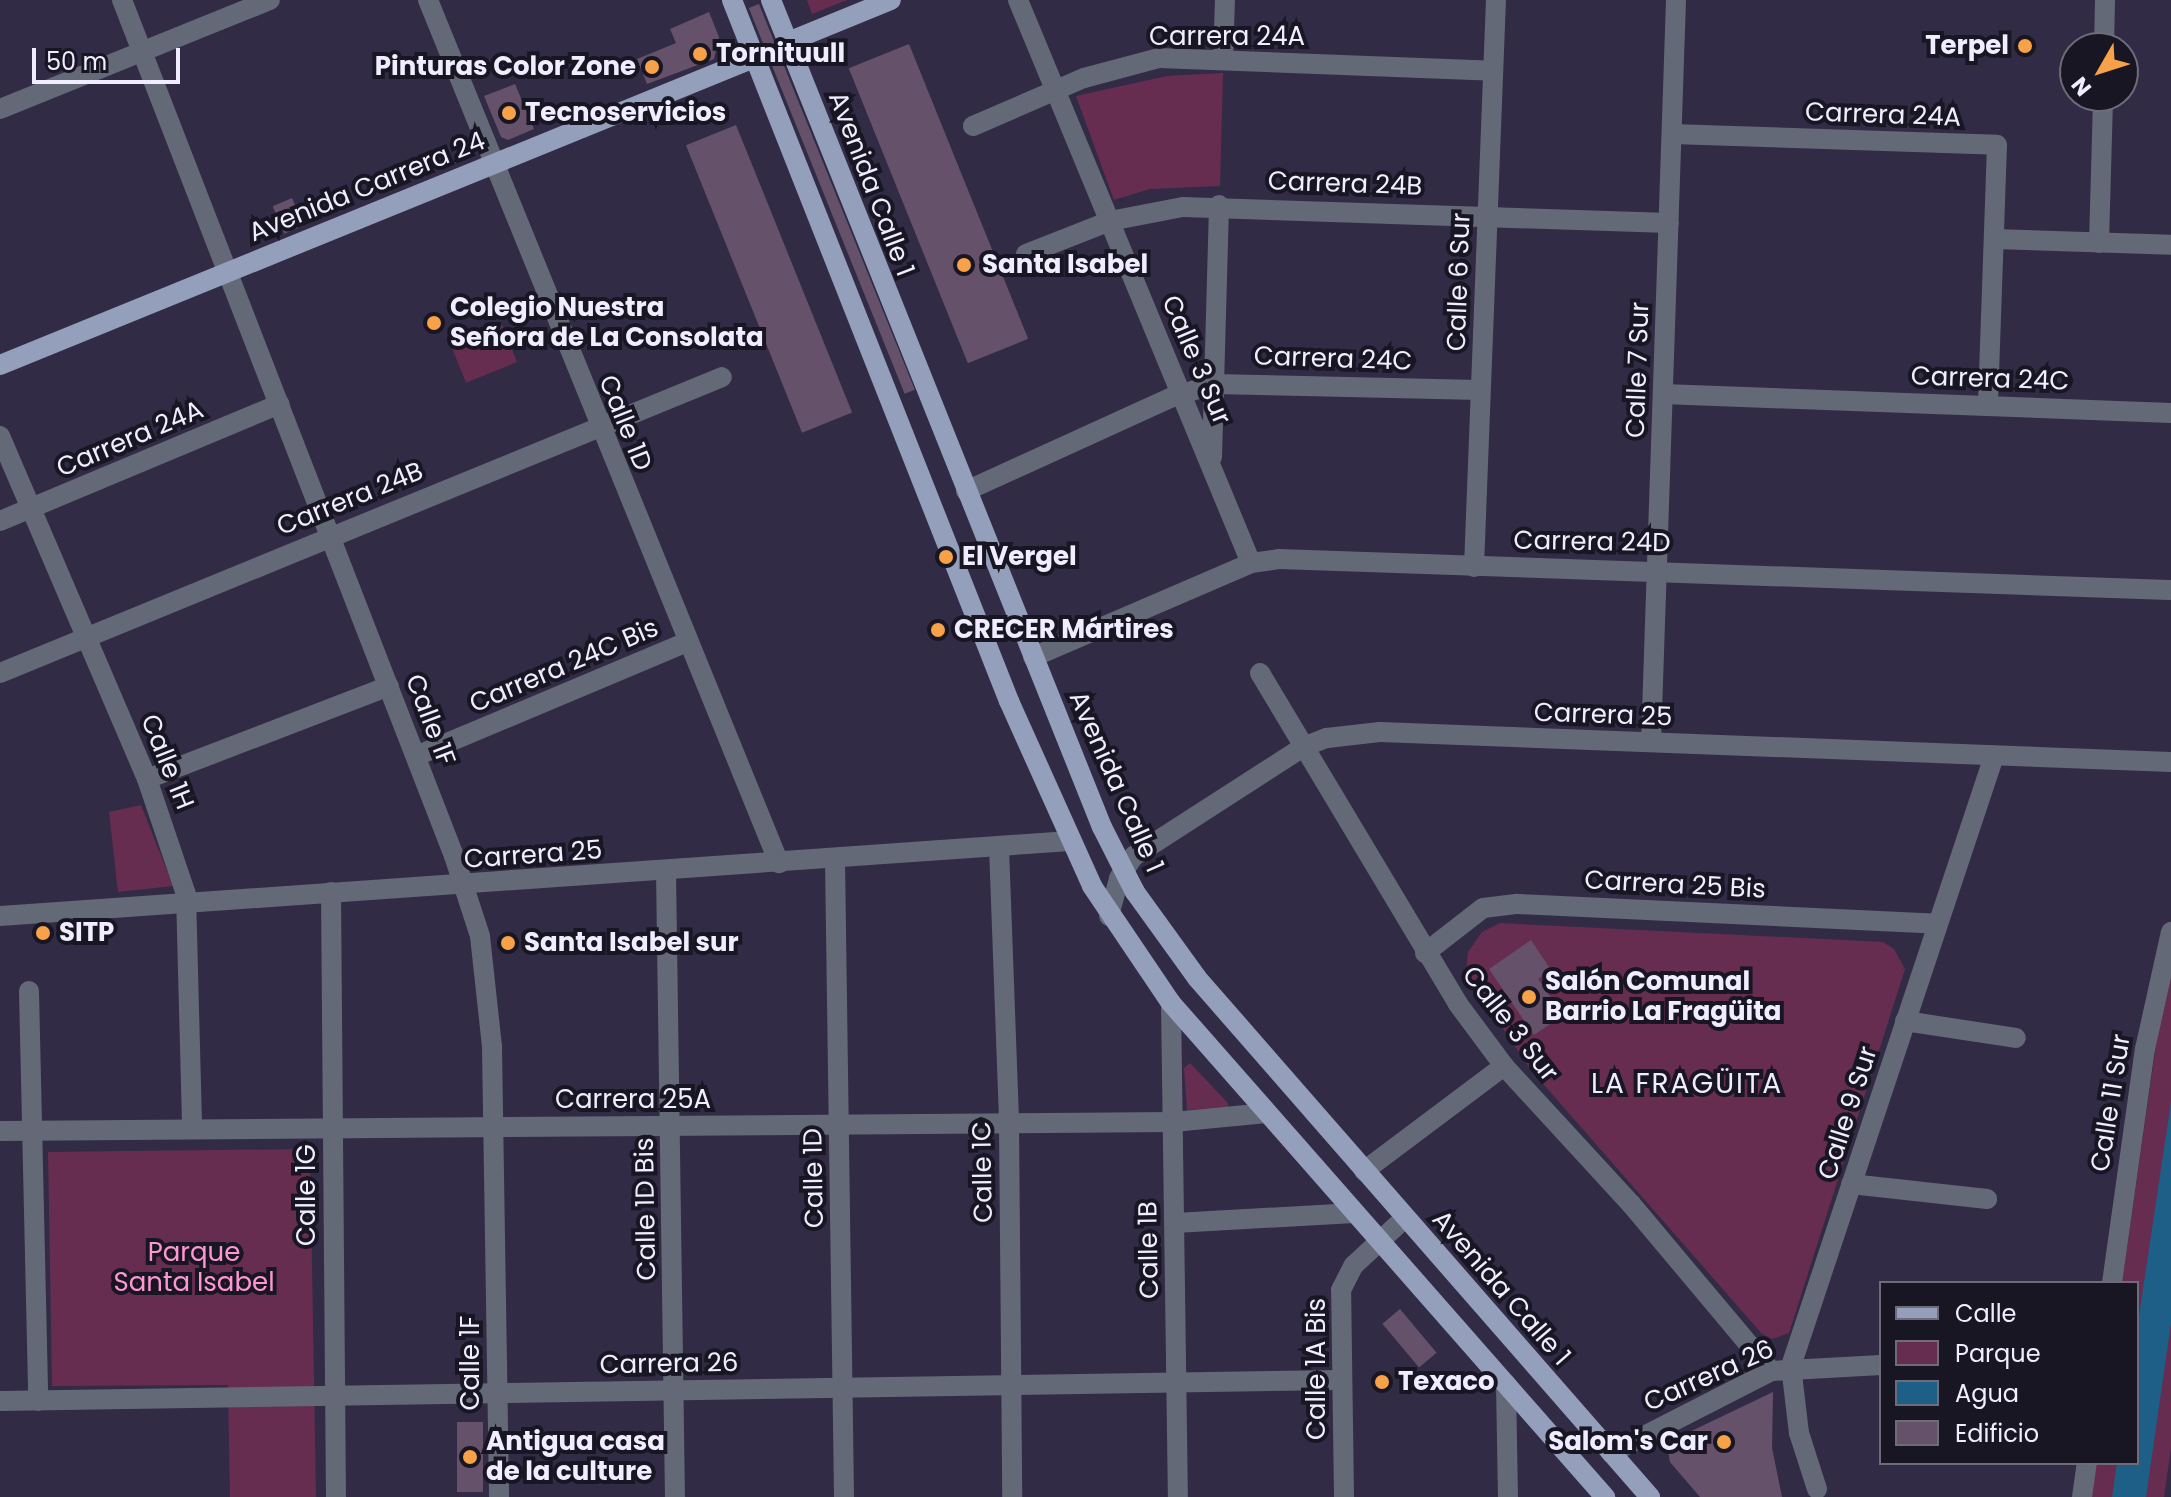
<!DOCTYPE html>
<html>
<head>
<meta charset="utf-8">
<style>
  body { margin:0 }
  #map { position:relative; width:2171px; height:1497px; overflow:hidden; background:#312b46; font-family:Poppins,sans-serif }
  div>[style] { position:absolute }
  .green>* { inset:0; background:#672d51; transform-origin:0 0 }
  .water>* { inset:0; background:#1d5f87 }
  .building>* { inset:0; background:#66516b; transform-origin:0 0 }
  .minor>* { height:20px; margin:-10px; padding:0 10px; transform-origin:10px; border-radius:10px; background:#636976 }
  .major>* { height:20px; margin:-10px; padding:0 10px; transform-origin:10px; border-radius:10px; background:#94a0bb }
  .dots>* { width:22px; height:22px; translate:-50% -50%; box-sizing:border-box; border:4px solid #181622; border-radius:50% }
  span { translate:-50% -50%; white-space:nowrap; text-align:center; line-height:1.15; -webkit-text-stroke:8px #181622; paint-order:stroke }
  .street-label { font-size:26px; color:#efedff }
  .poi-label { font-size:26px; color:#efedff; font-weight:700 }
  .right { translate:-100% -50%; text-align:right }
  .left { translate:0 -50%; text-align:left }
  .park-label { font-size:26px; color:#fe96d3 }
  .neighbourhood-label { font-size:28px; color:#efedff; letter-spacing:2px }
  .legend { position:absolute; left:1879px; top:1281px; width:260px; height:184px; box-sizing:border-box; background:#181622; border:2px solid #6e6c7a; margin:0; padding:10px 14px; list-style:none; font-size:24px; color:#efedff }
  .legend li { display:flex; align-items:center; gap:16px; height:40px }
  .legend b { width:40px; border:2px solid #6e6c7a }
  .north { position:absolute; left:2059px; top:32px; width:80px; height:80px; box-sizing:border-box; background:#181622; border:2px solid #6e6c7a; border-radius:50%; rotate:231deg; font-size:22px; font-weight:700; line-height:32px; text-align:center; color:#efedff }
  .north::after { content:''; display:block; margin:auto; width:28px; height:36px; background:#f7a148; clip-path:polygon(50% 0,100% 100%,50% 72%,0 100%) }
  .scale { position:absolute; left:32px; top:48px; width:148px; height:36px; box-sizing:border-box; border:4px solid #efedff; border-top:0; padding-left:10px; font-size:24px; line-height:28px; white-space:nowrap; color:#efedff; -webkit-text-stroke:6px #181622; paint-order:stroke }
</style>
</head>
<body>
<div id="map">
  <div class="green">
    <div style="clip-path:polygon(807px 0,847px 0,812px 14px)"></div>
    <div style="clip-path:polygon(1223px 73px,1220px 186px,1150px 189px,1114px 200px,1076px 96px,1167px 76px)"></div>
    <div style="left:502px;top:325px;width:40px;height:55px;rotate:68deg"></div>
    <div style="clip-path:polygon(141px 805px,173px 886px,118px 892px,109px 812px)"></div>
    <div style="clip-path:polygon(1500px 923px,1883px 942px,1894px 949px,1905px 969px,1789px 1333px,1772px 1339px,1762px 1334px,1531px 1070px,1466px 974px,1468px 952px,1482px 932px)"></div>
    <div style="clip-path:polygon(2171px 979px,2171px 1448px,2164px 1497px,2091px 1497px,2096px 1463px,2137px 1463px,2137px 1283px,2122px 1283px,2157px 1039px)"></div>
    <div style="clip-path:polygon(1190px 1063px,1228px 1103px,1228px 1107px,1187px 1110px,1184px 1068px)"></div>
    <div style="clip-path:polygon(310px 1149px,316px 1497px,230px 1497px,228px 1385px,52px 1386px,48px 1152px)"></div>
  </div>
  <div class="water">
    <div style="clip-path:polygon(2171px 1102px,2171px 1323px,2146px 1497px,2112px 1497px,2117px 1463px,2137px 1463px,2137px 1329px)"></div>
  </div>
  <div class="building">
    <div style="left:759px;top:4px;width:416px;height:11px;rotate:68deg"></div>
    <div style="clip-path:polygon(709px 12px,719px 37px,714px 59px,647px 84px,637px 59px,676px 43px,670px 29px)"></div>
    <div style="left:909px;top:44px;width:318px;height:65px;rotate:68deg"></div>
    <div style="clip-path:polygon(515px 84px,534px 129px,508px 140px,501px 137px,484px 96px)"></div>
    <div style="left:736px;top:125px;width:310px;height:54px;rotate:68deg"></div>
    <div style="left:292px;top:198px;width:30px;height:21px;rotate:67deg"></div>
    <div style="clip-path:polygon(1531px 940px,1551px 970px,1538px 979px,1563px 1015px,1534px 1035px,1489px 969px)"></div>
    <div style="left:1400px;top:1309px;width:57px;height:23px;rotate:50deg"></div>
    <div style="clip-path:polygon(1773px 1392px,1772px 1448px,1782px 1497px,1700px 1497px,1670px 1462px,1668px 1451px,1681px 1436px)"></div>
    <div style="left:457px;top:1422px;width:26px;height:70px"></div>
  </div>
  <div class="minor">
    <div style="left:122px;top:0;width:918px;rotate:68.8deg"></div>
    <div style="left:454px;top:856px;width:84px;rotate:72deg"></div>
    <div style="left:480px;top:936px;width:112px;rotate:83.8deg"></div>
    <div style="left:492px;top:1047px;width:450px;rotate:89.1deg"></div>
    <div style="left:428px;top:0;width:932px;rotate:67.87deg"></div>
    <div style="left:1018px;top:0;width:609px;rotate:67.52deg"></div>
    <div style="left:2104px;top:48px;width:48px;rotate:-88.8deg"></div>
    <div style="left:1223px;top:59px;width:59px;rotate:-88.1deg"></div>
    <div style="left:0;top:109px;width:291px;rotate:-22deg"></div>
    <div style="left:973px;top:126px;width:121px;rotate:-23.4deg"></div>
    <div style="left:1084px;top:78px;width:78px;rotate:-14.9deg"></div>
    <div style="left:1159px;top:58px;width:334px;rotate:2.2deg"></div>
    <div style="left:1672px;top:134px;width:325px;rotate:1.9deg"></div>
    <div style="left:1997px;top:145px;width:260px;rotate:92deg"></div>
    <div style="left:1994px;top:239px;width:177px;rotate:1.9deg"></div>
    <div style="left:2099px;top:243px;width:147px;rotate:-88.4deg"></div>
    <div style="left:1026px;top:254px;width:90px;rotate:-21.4deg"></div>
    <div style="left:1110px;top:221px;width:74px;rotate:-10.9deg"></div>
    <div style="left:1183px;top:207px;width:486px;rotate:1.9deg"></div>
    <div style="left:1663px;top:394px;width:508px;rotate:2.14deg"></div>
    <div style="left:0;top:436px;width:373px;rotate:66.8deg"></div>
    <div style="left:147px;top:779px;width:121px;rotate:71.3deg"></div>
    <div style="left:186px;top:894px;width:235px;rotate:88.5deg"></div>
    <div style="left:1212px;top:457px;width:252px;rotate:-88.4deg"></div>
    <div style="left:966px;top:491px;width:224px;rotate:-24.5deg"></div>
    <div style="left:1170px;top:398px;width:46px;rotate:-17.7deg"></div>
    <div style="left:1214px;top:384px;width:266px;rotate:1.3deg"></div>
    <div style="left:0;top:521px;width:303px;rotate:-22.7deg"></div>
    <div style="left:1474px;top:567px;width:567px;rotate:-87.78deg"></div>
    <div style="left:1033px;top:657px;width:237px;rotate:-23.3deg"></div>
    <div style="left:1251px;top:563px;width:28px;rotate:-8deg"></div>
    <div style="left:1279px;top:559px;width:891px;rotate:1.99deg"></div>
    <div style="left:0;top:673px;width:780px;rotate:-22.29deg"></div>
    <div style="left:1260px;top:673px;width:386px;rotate:59.1deg"></div>
    <div style="left:1458px;top:1004px;width:77px;rotate:53.4deg"></div>
    <div style="left:1504px;top:1066px;width:188px;rotate:47.4deg"></div>
    <div style="left:1631px;top:1204px;width:218px;rotate:50deg"></div>
    <div style="left:1651px;top:742px;width:742px;rotate:-88.07deg"></div>
    <div style="left:416px;top:756px;width:294px;rotate:-22.8deg"></div>
    <div style="left:147px;top:779px;width:259px;rotate:-21deg"></div>
    <div style="left:999px;top:847px;width:277px;rotate:87.9deg"></div>
    <div style="left:1009px;top:1124px;width:373px;rotate:89.5deg"></div>
    <div style="left:835px;top:859px;width:638px;rotate:89.19deg"></div>
    <div style="left:666px;top:871px;width:626px;rotate:89.18deg"></div>
    <div style="left:331px;top:892px;width:605px;rotate:89.53deg"></div>
    <div style="left:0;top:916px;width:1072px;rotate:-4.01deg"></div>
    <div style="left:1109px;top:916px;width:39px;rotate:-75deg"></div>
    <div style="left:1119px;top:878px;width:27px;rotate:-56deg"></div>
    <div style="left:1134px;top:856px;width:201px;rotate:-32.8deg"></div>
    <div style="left:1303px;top:747px;width:26px;rotate:-21deg"></div>
    <div style="left:1327px;top:738px;width:53px;rotate:-6.5deg"></div>
    <div style="left:1380px;top:732px;width:792px;rotate:2.17deg"></div>
    <div style="left:1425px;top:953px;width:73px;rotate:-37.8deg"></div>
    <div style="left:1483px;top:908px;width:35px;rotate:-7deg"></div>
    <div style="left:1518px;top:904px;width:420px;rotate:2.7deg"></div>
    <div style="left:29px;top:991px;width:410px;rotate:88.7deg"></div>
    <div style="left:1171px;top:1003px;width:494px;rotate:89.2deg"></div>
    <div style="left:1905px;top:1021px;width:112px;rotate:8.7deg"></div>
    <div style="left:0;top:1131px;width:1173px;rotate:-0.44deg"></div>
    <div style="left:1173px;top:1122px;width:94px;rotate:-5.5deg"></div>
    <div style="left:1364px;top:1171px;width:175px;rotate:-36.9deg"></div>
    <div style="left:1851px;top:1184px;width:137px;rotate:6.3deg"></div>
    <div style="left:1175px;top:1223px;width:180px;rotate:-3.2deg"></div>
    <div style="left:2112px;top:1283px;width:236px;rotate:-82deg"></div>
    <div style="left:2145px;top:1049px;width:120px;rotate:-77.5deg"></div>
    <div style="left:1506px;top:1384px;width:113px;rotate:89deg"></div>
    <div style="left:0;top:1401px;width:1340px;rotate:-0.9deg"></div>
    <div style="left:1611px;top:1453px;width:180px;rotate:-27.1deg"></div>
    <div style="left:1771px;top:1371px;width:110px;rotate:-3.1deg"></div>
    <div style="left:1817px;top:1489px;width:59px;rotate:-107.8deg"></div>
    <div style="left:1799px;top:1433px;width:67px;rotate:-96.8deg"></div>
    <div style="left:1791px;top:1366px;width:643px;rotate:-71.59deg"></div>
    <div style="left:1344px;top:1497px;width:207px;rotate:-90.8deg"></div>
    <div style="left:1341px;top:1290px;width:28px;rotate:-63deg"></div>
    <div style="left:1354px;top:1265px;width:69px;rotate:-42.7deg"></div>
    <div style="left:2082px;top:1497px;width:34px;rotate:-82deg"></div>
  </div>
  <div class="major">
    <div style="left:732px;top:0;width:754px;rotate:68.44deg"></div>
    <div style="left:1009px;top:701px;width:203px;rotate:65.8deg"></div>
    <div style="left:1092px;top:886px;width:141px;rotate:56deg"></div>
    <div style="left:1171px;top:1003px;width:658px;rotate:48.7deg"></div>
    <div style="left:771px;top:0;width:891px;rotate:68.19deg"></div>
    <div style="left:1102px;top:827px;width:73px;rotate:63.1deg"></div>
    <div style="left:1135px;top:892px;width:106px;rotate:54.2deg"></div>
    <div style="left:1197px;top:978px;width:689px;rotate:48.88deg"></div>
    <div style="left:788px;top:42px;width:111px;rotate:-22.2deg"></div>
    <div style="left:0;top:365px;width:814px;rotate:-22.15deg"></div>
  </div>
  <div class="dots">
    <div style="left:2025px;top:46px;background:#f7a148"></div>
    <div style="left:700px;top:54px;background:#f7a148"></div>
    <div style="left:652px;top:67px;background:#f7a148"></div>
    <div style="left:509px;top:113px;background:#f7a148"></div>
    <div style="left:964px;top:265px;background:#f7a148"></div>
    <div style="left:434px;top:323px;background:#f7a148"></div>
    <div style="left:946px;top:557px;background:#f7a148"></div>
    <div style="left:938px;top:630px;background:#f7a148"></div>
    <div style="left:43px;top:933px;background:#f7a148"></div>
    <div style="left:508px;top:943px;background:#f7a148"></div>
    <div style="left:1529px;top:997px;background:#f7a148"></div>
    <div style="left:1382px;top:1382px;background:#f7a148"></div>
    <div style="left:1724px;top:1442px;background:#f7a148"></div>
    <div style="left:470px;top:1457px;background:#f7a148"></div>
  </div>
  <div class="street-label">
    <span style="left:1227px;top:37px">Carrera 24A</span>
    <span style="left:1883px;top:115px;rotate:2deg">Carrera 24A</span>
    <span style="left:871px;top:184px;rotate:69deg">Avenida Calle 1</span>
    <span style="left:1345px;top:184px;rotate:2deg">Carrera 24B</span>
    <span style="left:367px;top:187px;rotate:-22deg">Avenida Carrera 24</span>
    <span style="left:1459px;top:282px;rotate:-88deg">Calle 6 Sur</span>
    <span style="left:1333px;top:359px;rotate:2deg">Carrera 24C</span>
    <span style="left:1196px;top:360px;rotate:67deg">Calle 3 Sur</span>
    <span style="left:1638px;top:370px;rotate:-88deg">Calle 7 Sur</span>
    <span style="left:1990px;top:379px;rotate:2deg">Carrera 24C</span>
    <span style="left:625px;top:423px;rotate:68deg">Calle 1D</span>
    <span style="left:130px;top:439px;rotate:-23deg">Carrera 24A</span>
    <span style="left:350px;top:499px;rotate:-22deg">Carrera 24B</span>
    <span style="left:1592px;top:542px;rotate:1deg">Carrera 24D</span>
    <span style="left:564px;top:666px;rotate:-23deg">Carrera 24C Bis</span>
    <span style="left:1603px;top:715px;rotate:2deg">Carrera 25</span>
    <span style="left:430px;top:720px;rotate:69deg">Calle 1F</span>
    <span style="left:167px;top:762px;rotate:68deg">Calle 1H</span>
    <span style="left:1116px;top:782px;rotate:66deg">Avenida Calle 1</span>
    <span style="left:533px;top:855px;rotate:-4deg">Carrera 25</span>
    <span style="left:1675px;top:885px;rotate:3deg">Carrera 25 Bis</span>
    <span style="left:1510px;top:1024px;rotate:52deg">Calle 3 Sur</span>
    <span style="left:633px;top:1100px">Carrera 25A</span>
    <span style="left:2111px;top:1103px;rotate:-81deg">Calle 11 Sur</span>
    <span style="left:1848px;top:1113px;rotate:-72deg">Calle 9 Sur</span>
    <span style="left:983px;top:1172px;rotate:-91deg">Calle 1C</span>
    <span style="left:814px;top:1178px;rotate:-91deg">Calle 1D</span>
    <span style="left:307px;top:1195px;rotate:-90deg">Calle 1G</span>
    <span style="left:646px;top:1209px;rotate:-91deg">Calle 1D Bis</span>
    <span style="left:1149px;top:1250px;rotate:-91deg">Calle 1B</span>
    <span style="left:1501px;top:1288px;rotate:49deg">Avenida Calle 1</span>
    <span style="left:471px;top:1363px;rotate:-90deg">Calle 1F</span>
    <span style="left:669px;top:1364px;rotate:-1deg">Carrera 26</span>
    <span style="left:1317px;top:1369px;rotate:-90deg">Calle 1A Bis</span>
    <span style="left:1709px;top:1376px;rotate:-24deg">Carrera 26</span>
  </div>
  <div class="poi-label">
    <span class="right" style="left:2009px;top:46px">Terpel</span>
    <span class="left" style="left:716px;top:54px">Tornituull</span>
    <span class="right" style="left:636px;top:67px">Pinturas Color Zone</span>
    <span class="left" style="left:525px;top:113px">Tecnoservicios</span>
    <span class="left" style="left:982px;top:265px">Santa Isabel</span>
    <span class="left" style="left:450px;top:323px">Colegio Nuestra<br>Señora de La Consolata</span>
    <span class="left" style="left:962px;top:557px">El Vergel</span>
    <span class="left" style="left:954px;top:630px">CRECER Mártires</span>
    <span class="left" style="left:59px;top:933px">SITP</span>
    <span class="left" style="left:524px;top:943px">Santa Isabel sur</span>
    <span class="left" style="left:1545px;top:997px">Salón Comunal<br>Barrio La Fragüita</span>
    <span class="left" style="left:1398px;top:1382px">Texaco</span>
    <span class="left" style="left:486px;top:1457px">Antigua casa<br>de la culture</span>
    <span class="right" style="left:1708px;top:1442px">Salom's Car</span>
  </div>
  <div class="park-label">
    <span style="left:194px;top:1268px">Parque<br>Santa Isabel</span>
  </div>
  <div class="neighbourhood-label">
    <span style="left:1687px;top:1084px">LA FRAGÜITA</span>
  </div>
  <ul class="legend">
  <li><b style="height:10px;background:#94a0bb"></b>Calle</li>
  <li><b style="height:22px;background:#672d51"></b>Parque</li>
  <li><b style="height:22px;background:#1d5f87"></b>Agua</li>
  <li><b style="height:22px;background:#66516b"></b>Edificio</li>
  </ul>
  <div class="north">N</div>
  <div class="scale">50 m</div>
</div>
</body>
</html>
